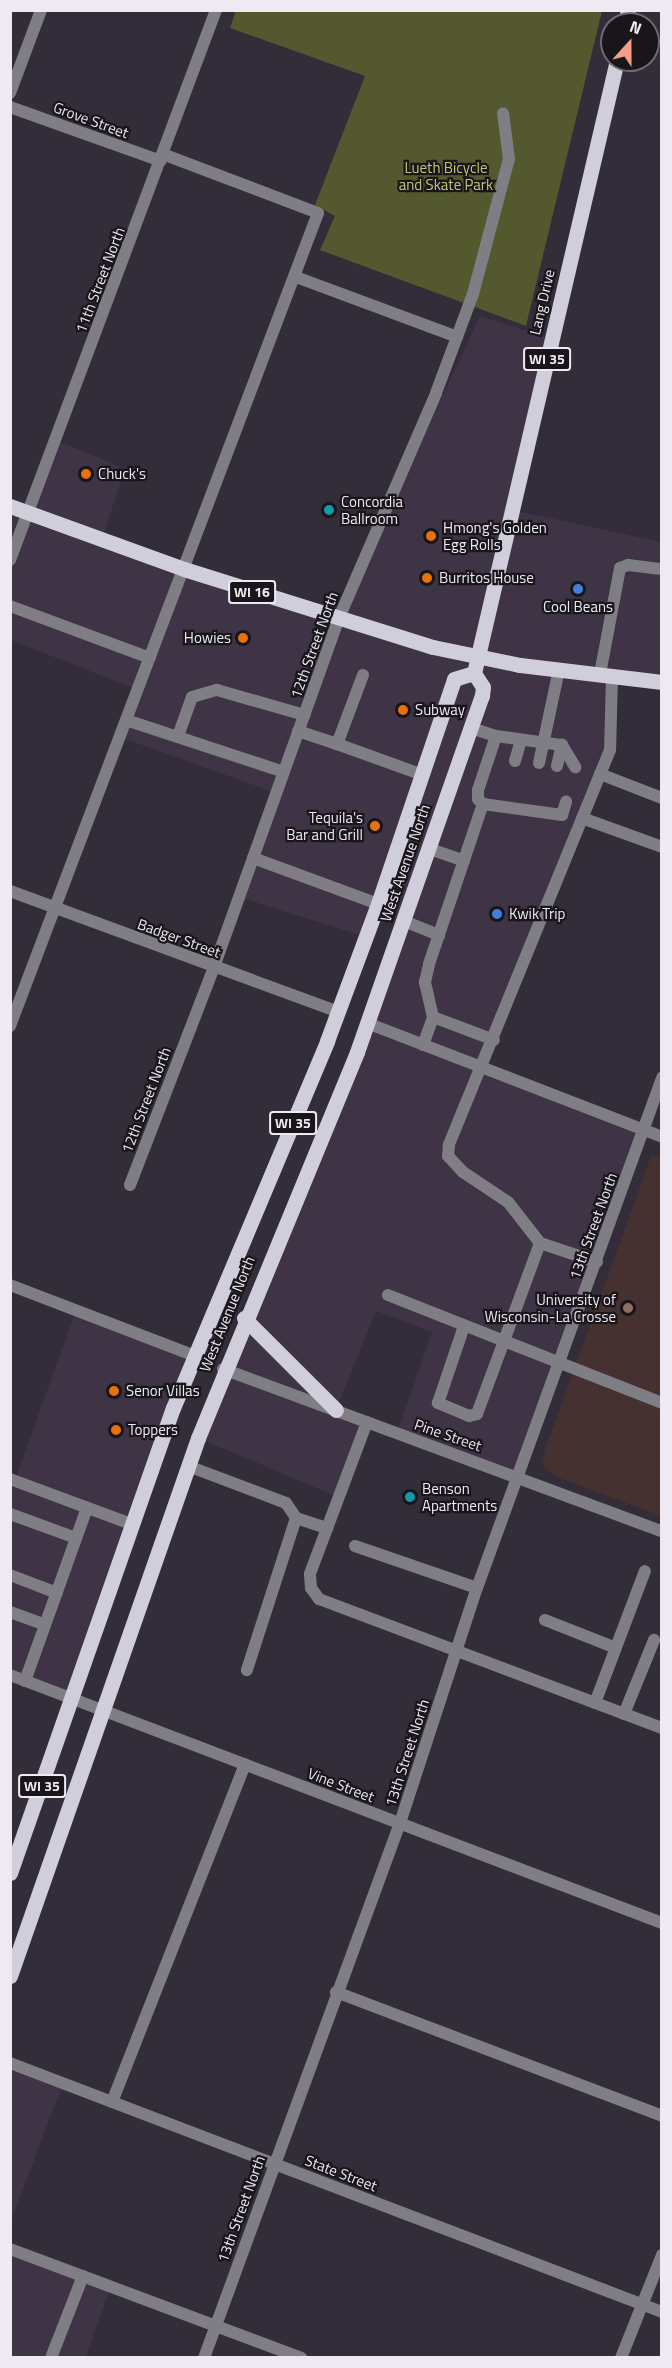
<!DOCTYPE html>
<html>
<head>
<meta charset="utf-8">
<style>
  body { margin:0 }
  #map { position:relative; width:672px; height:2368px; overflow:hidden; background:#332c39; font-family:"Titillium Web",sans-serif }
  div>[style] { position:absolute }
  .built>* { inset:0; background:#3e3446 }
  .education>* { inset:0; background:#453130 }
  .green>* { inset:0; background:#53582e }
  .service>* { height:12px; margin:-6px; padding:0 6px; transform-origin:6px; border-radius:6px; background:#807e85 }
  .minor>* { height:12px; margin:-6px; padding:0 6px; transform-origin:6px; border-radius:6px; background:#807e85 }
  .primary>* { height:15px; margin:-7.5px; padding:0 7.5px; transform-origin:7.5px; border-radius:7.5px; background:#d1cedc }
  .dots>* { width:16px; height:16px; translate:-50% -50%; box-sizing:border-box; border:3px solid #19161b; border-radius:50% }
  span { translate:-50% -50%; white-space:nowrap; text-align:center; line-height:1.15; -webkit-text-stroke:4.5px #19161b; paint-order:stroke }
  .shield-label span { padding:2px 4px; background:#19161b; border:2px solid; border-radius:4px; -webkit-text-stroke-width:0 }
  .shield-label { font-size:14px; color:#eee9f2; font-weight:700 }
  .street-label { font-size:15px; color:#eee9f2 }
  .park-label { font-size:15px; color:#bfc873 }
  .poi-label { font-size:15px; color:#eee9f2 }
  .left { translate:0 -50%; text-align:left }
  .right { translate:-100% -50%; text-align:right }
  .frame { position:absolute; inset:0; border:12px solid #eee9f2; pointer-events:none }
  .north { position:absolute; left:600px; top:12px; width:60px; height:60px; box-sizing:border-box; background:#19161b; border:2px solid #6e6a71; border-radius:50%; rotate:21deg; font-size:16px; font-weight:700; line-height:24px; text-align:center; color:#eee9f2 }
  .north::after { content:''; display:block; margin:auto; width:21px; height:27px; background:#f49e89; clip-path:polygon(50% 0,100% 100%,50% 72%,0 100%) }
</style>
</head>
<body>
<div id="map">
  <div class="built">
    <div style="clip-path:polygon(480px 316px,552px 339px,513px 510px,661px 542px,661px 682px,613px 676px,610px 750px,482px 1068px,643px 1130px,519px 1476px,397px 1433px,432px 1332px,376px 1311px,336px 1410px,367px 1422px,338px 1497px,198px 1438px,326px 1122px,389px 947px,408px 862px,366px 937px,239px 897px,276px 793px,120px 737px,138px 690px,11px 640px,10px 506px,29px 512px,56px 440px,125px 469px,102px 539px,338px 620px)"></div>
    <div style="clip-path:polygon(76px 1310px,195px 1356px,73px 1699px,11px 1675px,10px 1479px,15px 1480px)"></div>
    <div style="clip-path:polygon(11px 2063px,63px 2083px,11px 2221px)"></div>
    <div style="clip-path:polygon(10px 2242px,113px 2280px,86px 2357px,11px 2357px)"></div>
  </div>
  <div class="education">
    <div style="clip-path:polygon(651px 1156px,661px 1158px,661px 1516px,557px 1477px,544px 1467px,542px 1458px)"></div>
  </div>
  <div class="green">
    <div style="clip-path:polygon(236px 10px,602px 11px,526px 326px,320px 250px,335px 216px,315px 205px,365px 76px,230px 28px)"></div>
  </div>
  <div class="service">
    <div style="left:10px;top:93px;width:89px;rotate:-69.5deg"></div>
    <div style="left:296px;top:277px;width:172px;rotate:20.4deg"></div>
    <div style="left:10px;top:606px;width:149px;rotate:20.4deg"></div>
    <div style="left:600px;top:674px;width:108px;rotate:-79.3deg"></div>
    <div style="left:620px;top:568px;width:9px;rotate:-21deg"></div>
    <div style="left:628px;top:565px;width:34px;rotate:7deg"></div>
    <div style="left:363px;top:675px;width:74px;rotate:110.6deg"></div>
    <div style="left:337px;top:744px;width:91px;rotate:19.8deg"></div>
    <div style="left:612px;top:676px;width:74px;rotate:91.5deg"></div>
    <div style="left:610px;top:750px;width:427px;rotate:112.2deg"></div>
    <div style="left:449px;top:1145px;width:11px;rotate:95deg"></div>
    <div style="left:448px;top:1156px;width:22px;rotate:47deg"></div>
    <div style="left:463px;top:1172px;width:54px;rotate:33.7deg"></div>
    <div style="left:508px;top:1202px;width:52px;rotate:52deg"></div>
    <div style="left:540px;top:1243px;width:104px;rotate:110.2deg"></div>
    <div style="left:504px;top:1341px;width:170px;rotate:21.4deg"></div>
    <div style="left:126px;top:720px;width:166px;rotate:18.2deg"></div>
    <div style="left:471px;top:728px;width:26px;rotate:18deg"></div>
    <div style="left:496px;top:736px;width:57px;rotate:108.4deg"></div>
    <div style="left:478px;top:790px;width:9px;rotate:90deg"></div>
    <div style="left:478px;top:799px;width:7px;rotate:45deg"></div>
    <div style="left:298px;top:731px;width:41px;rotate:18.4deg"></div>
    <div style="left:178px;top:736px;width:41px;rotate:-70.3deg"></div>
    <div style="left:192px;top:697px;width:26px;rotate:-16deg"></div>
    <div style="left:217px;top:690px;width:91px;rotate:16deg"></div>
    <div style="left:496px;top:736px;width:67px;rotate:7.8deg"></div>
    <div style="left:562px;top:745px;width:26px;rotate:59deg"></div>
    <div style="left:515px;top:761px;width:22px;rotate:-74deg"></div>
    <div style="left:539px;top:763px;width:95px;rotate:-77.9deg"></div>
    <div style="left:557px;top:766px;width:22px;rotate:-77deg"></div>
    <div style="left:600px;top:774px;width:66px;rotate:21.2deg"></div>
    <div style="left:582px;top:818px;width:85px;rotate:19.9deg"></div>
    <div style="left:430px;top:849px;width:36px;rotate:19deg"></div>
    <div style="left:253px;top:858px;width:133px;rotate:20.2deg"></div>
    <div style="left:404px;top:921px;width:38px;rotate:22deg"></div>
    <div style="left:433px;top:1017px;width:65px;rotate:20.7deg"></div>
    <div style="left:10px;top:1026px;width:869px;rotate:-69.25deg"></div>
    <div style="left:318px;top:213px;width:166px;rotate:-159.2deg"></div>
    <div style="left:423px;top:1045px;width:30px;rotate:-70deg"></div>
    <div style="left:433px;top:1017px;width:36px;rotate:-103deg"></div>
    <div style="left:425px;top:982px;width:18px;rotate:-77deg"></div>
    <div style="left:429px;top:964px;width:169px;rotate:-71.4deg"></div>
    <div style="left:483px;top:804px;width:80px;rotate:7.9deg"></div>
    <div style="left:562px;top:815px;width:14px;rotate:-73deg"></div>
    <div style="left:540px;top:1243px;width:60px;rotate:18.4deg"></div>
    <div style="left:388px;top:1295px;width:125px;rotate:21.6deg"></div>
    <div style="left:504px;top:1341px;width:78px;rotate:110.3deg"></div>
    <div style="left:477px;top:1414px;width:8px;rotate:166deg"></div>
    <div style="left:469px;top:1416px;width:34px;rotate:-157deg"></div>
    <div style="left:438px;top:1403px;width:81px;rotate:-71.3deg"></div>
    <div style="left:367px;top:1422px;width:162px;rotate:110.6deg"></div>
    <div style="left:310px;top:1574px;width:14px;rotate:86deg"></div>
    <div style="left:311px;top:1588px;width:14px;rotate:54deg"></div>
    <div style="left:319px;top:1599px;width:366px;rotate:20.6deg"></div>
    <div style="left:188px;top:1466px;width:105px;rotate:20.7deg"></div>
    <div style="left:286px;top:1503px;width:18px;rotate:56deg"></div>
    <div style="left:296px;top:1518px;width:160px;rotate:107.9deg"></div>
    <div style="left:10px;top:1479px;width:129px;rotate:20.4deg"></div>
    <div style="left:10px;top:1514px;width:70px;rotate:20deg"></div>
    <div style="left:296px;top:1518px;width:33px;rotate:18deg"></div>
    <div style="left:355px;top:1546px;width:129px;rotate:19deg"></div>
    <div style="left:10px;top:1575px;width:50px;rotate:21deg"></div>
    <div style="left:10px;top:1612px;width:37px;rotate:20deg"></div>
    <div style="left:545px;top:1620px;width:76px;rotate:21.5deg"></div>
    <div style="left:25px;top:1681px;width:184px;rotate:-70.3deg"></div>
    <div style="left:595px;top:1703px;width:141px;rotate:-69.3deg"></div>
    <div style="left:624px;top:1714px;width:80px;rotate:-67.9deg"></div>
    <div style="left:336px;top:1992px;width:349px;rotate:20.8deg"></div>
    <div style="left:112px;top:2102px;width:363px;rotate:-68.5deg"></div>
    <div style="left:10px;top:2249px;width:311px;rotate:20.5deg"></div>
    <div style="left:51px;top:2358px;width:88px;rotate:-68.7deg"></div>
  </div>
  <div class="minor">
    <div style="left:10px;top:107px;width:160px;rotate:19.7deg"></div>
    <div style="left:10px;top:560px;width:587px;rotate:-69.47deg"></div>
    <div style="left:10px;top:891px;width:350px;rotate:20.2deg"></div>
    <div style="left:367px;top:1023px;width:316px;rotate:21.1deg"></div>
    <div style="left:130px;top:1185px;width:234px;rotate:-68.9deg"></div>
    <div style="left:214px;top:967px;width:368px;rotate:-70.3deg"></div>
    <div style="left:338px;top:620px;width:247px;rotate:-66.6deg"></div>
    <div style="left:436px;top:393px;width:106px;rotate:-69.5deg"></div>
    <div style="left:473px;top:294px;width:140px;rotate:-75.1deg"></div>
    <div style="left:509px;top:159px;width:46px;rotate:-97.4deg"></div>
    <div style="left:10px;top:1285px;width:198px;rotate:21deg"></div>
    <div style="left:223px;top:1369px;width:468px;rotate:20.3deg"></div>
    <div style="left:10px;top:1675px;width:698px;rotate:20.83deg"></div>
    <div style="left:10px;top:2063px;width:698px;rotate:20.9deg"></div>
    <div style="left:204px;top:2358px;width:570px;rotate:-69.88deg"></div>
    <div style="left:400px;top:1823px;width:247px;rotate:-71.9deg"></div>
    <div style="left:477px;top:1588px;width:543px;rotate:-70.06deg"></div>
    <div style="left:621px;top:2358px;width:111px;rotate:-68.3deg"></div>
  </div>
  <div class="primary">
    <div style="left:625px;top:24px;width:14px;rotate:-78deg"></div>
    <div style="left:10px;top:506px;width:185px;rotate:19.9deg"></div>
    <div style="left:184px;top:569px;width:261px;rotate:17.4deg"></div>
    <div style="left:433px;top:647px;width:89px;rotate:11.7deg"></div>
    <div style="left:520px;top:665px;width:143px;rotate:6.8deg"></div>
    <div style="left:244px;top:1318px;width:130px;rotate:45deg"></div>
    <div style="left:10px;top:1873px;width:493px;rotate:-70.7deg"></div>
    <div style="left:173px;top:1408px;width:398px;rotate:-67.2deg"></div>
    <div style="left:327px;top:1041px;width:146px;rotate:-69.6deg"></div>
    <div style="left:378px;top:904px;width:237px;rotate:-71.3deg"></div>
    <div style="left:454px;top:679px;width:21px;rotate:-17deg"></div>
    <div style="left:10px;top:1976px;width:570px;rotate:-70.74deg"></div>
    <div style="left:198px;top:1438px;width:417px;rotate:-67.6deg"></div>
    <div style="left:357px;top:1052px;width:377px;rotate:-70.7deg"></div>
    <div style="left:482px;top:696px;width:9px;rotate:-84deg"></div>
    <div style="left:483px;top:687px;width:17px;rotate:-123deg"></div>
    <div style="left:474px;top:673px;width:629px;rotate:-76.87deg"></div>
  </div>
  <div class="dots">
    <div style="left:86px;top:474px;background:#e8710a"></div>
    <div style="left:329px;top:510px;background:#0f9aa8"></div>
    <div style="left:431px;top:536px;background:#e8710a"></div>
    <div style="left:427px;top:578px;background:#e8710a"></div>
    <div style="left:578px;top:589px;background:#3f7fe0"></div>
    <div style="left:243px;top:638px;background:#e8710a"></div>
    <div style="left:403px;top:710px;background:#e8710a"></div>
    <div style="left:375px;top:826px;background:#e8710a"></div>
    <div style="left:497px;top:914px;background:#3f7fe0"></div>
    <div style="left:628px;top:1308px;background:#8d6e63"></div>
    <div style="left:114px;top:1391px;background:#e8710a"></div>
    <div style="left:116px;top:1430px;background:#e8710a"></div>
    <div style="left:410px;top:1497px;background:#0f9aa8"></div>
  </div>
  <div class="shield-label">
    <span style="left:547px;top:359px">WI 35</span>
    <span style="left:252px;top:592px">WI 16</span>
    <span style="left:293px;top:1123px">WI 35</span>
    <span style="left:42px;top:1786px">WI 35</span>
  </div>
  <div class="street-label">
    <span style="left:91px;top:120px;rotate:20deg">Grove Street</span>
    <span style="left:100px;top:280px;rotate:-69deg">11th Street North</span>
    <span style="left:542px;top:302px;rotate:-77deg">Lang Drive</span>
    <span style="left:314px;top:645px;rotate:-70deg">12th Street North</span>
    <span style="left:405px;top:863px;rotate:-71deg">West Avenue North</span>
    <span style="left:179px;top:938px;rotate:20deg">Badger Street</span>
    <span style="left:146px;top:1100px;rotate:-69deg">12th Street North</span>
    <span style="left:593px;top:1226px;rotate:-70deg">13th Street North</span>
    <span style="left:227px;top:1314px;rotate:-68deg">West Avenue North</span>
    <span style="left:448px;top:1435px;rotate:19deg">Pine Street</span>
    <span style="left:407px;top:1753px;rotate:-72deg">13th Street North</span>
    <span style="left:341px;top:1785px;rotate:21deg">Vine Street</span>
    <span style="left:341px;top:2173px;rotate:21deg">State Street</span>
    <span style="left:241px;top:2209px;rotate:-70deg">13th Street North</span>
  </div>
  <div class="park-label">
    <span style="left:446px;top:176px">Lueth Bicycle<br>and Skate Park</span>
  </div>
  <div class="poi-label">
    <span class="left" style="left:98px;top:474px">Chuck's</span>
    <span class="left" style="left:341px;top:510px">Concordia<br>Ballroom</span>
    <span class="left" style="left:443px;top:536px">Hmong's Golden<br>Egg Rolls</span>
    <span class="left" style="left:439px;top:578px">Burritos House</span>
    <span style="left:578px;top:607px">Cool Beans</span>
    <span class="right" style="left:231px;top:638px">Howies</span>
    <span class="left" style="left:415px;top:710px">Subway</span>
    <span class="right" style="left:363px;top:826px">Tequila's<br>Bar and Grill</span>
    <span class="left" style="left:509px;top:914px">Kwik Trip</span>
    <span class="right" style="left:616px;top:1308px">University of<br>Wisconsin-La Crosse</span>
    <span class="left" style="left:126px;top:1391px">Senor Villas</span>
    <span class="left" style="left:128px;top:1430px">Toppers</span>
    <span class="left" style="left:422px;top:1497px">Benson<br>Apartments</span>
  </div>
  <div class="frame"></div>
  <div class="north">N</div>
</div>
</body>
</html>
